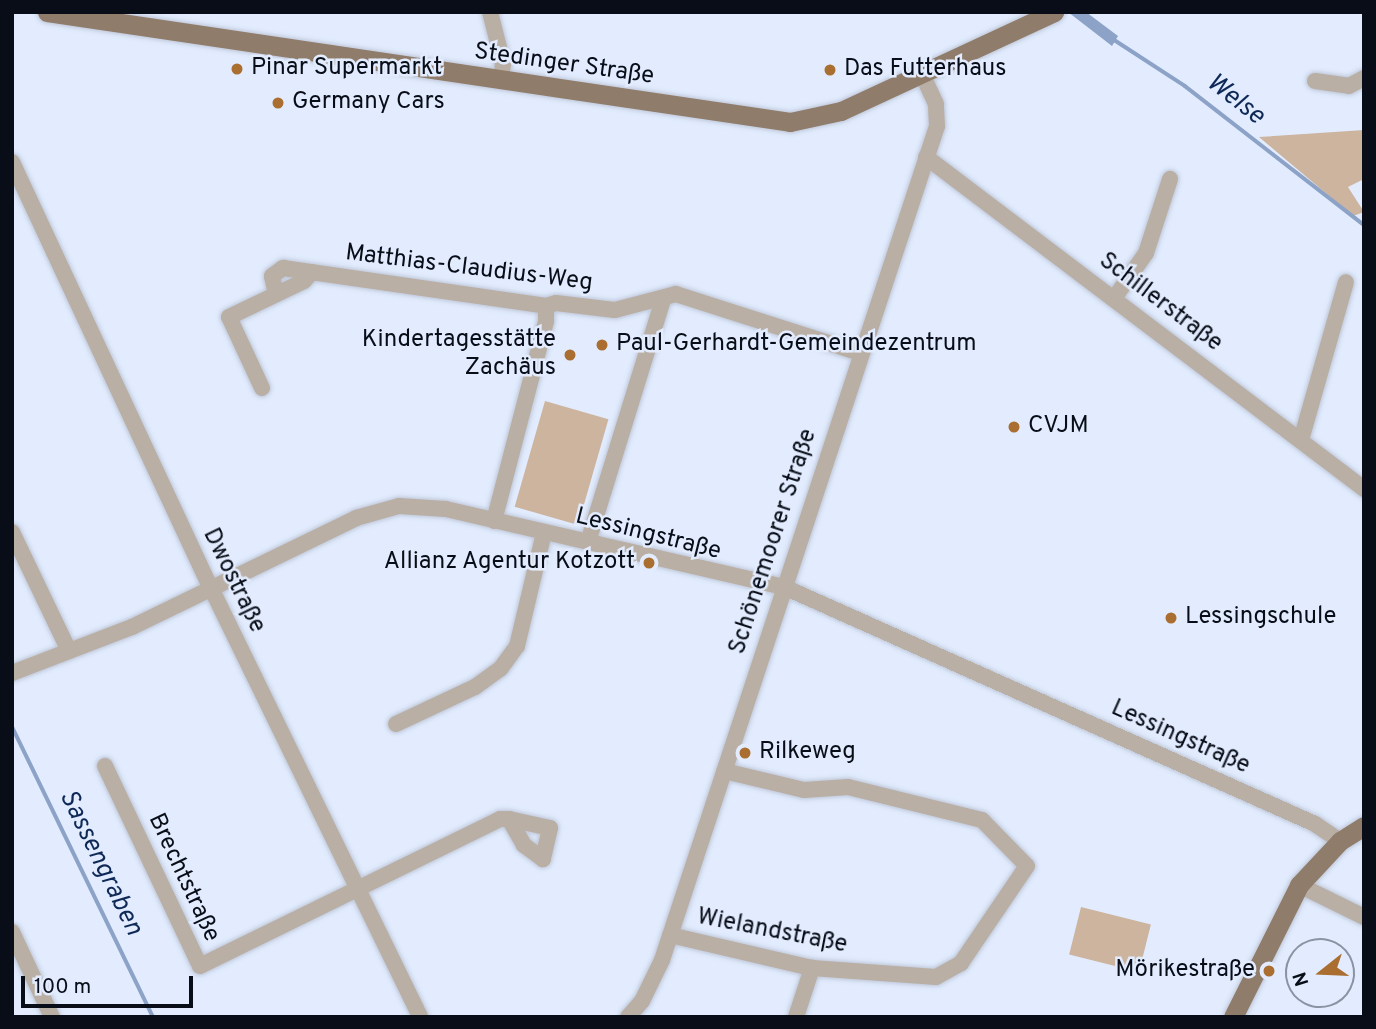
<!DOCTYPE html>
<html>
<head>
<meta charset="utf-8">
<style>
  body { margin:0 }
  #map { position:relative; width:1376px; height:1029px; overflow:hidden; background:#e2ecfe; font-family:Overpass,sans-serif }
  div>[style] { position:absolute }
  .green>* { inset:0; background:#ccb49f; transform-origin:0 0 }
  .water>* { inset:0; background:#8ca2c7 }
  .stream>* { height:3.5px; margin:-1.75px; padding:0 1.75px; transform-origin:1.75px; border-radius:1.75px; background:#8ca2c7 }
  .roads { filter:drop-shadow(0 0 2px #bfc8d9) drop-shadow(0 0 2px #bfc8d9) }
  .minor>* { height:16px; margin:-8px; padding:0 8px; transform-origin:8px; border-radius:8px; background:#baafa5 }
  .major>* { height:19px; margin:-9.5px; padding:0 9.5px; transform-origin:9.5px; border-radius:9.5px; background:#907c6a }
  .dots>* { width:19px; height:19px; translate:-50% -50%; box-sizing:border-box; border:4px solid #e2ecfe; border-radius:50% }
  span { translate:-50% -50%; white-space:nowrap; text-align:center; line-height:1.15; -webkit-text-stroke:5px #e2ecfe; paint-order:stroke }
  .street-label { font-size:24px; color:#080d17 }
  .poi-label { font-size:24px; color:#080d17 }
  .left { translate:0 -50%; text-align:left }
  .right { translate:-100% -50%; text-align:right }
  .water-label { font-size:26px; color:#0f2957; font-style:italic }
  .frame { position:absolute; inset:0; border:14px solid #080d17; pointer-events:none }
  .north { position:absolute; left:1285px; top:938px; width:70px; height:70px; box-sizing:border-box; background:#e2ecfe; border:2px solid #8b93a2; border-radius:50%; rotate:252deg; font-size:19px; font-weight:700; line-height:28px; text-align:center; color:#080d17 }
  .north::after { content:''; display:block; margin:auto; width:24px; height:32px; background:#aa6e30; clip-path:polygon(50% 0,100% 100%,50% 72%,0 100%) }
  .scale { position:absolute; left:21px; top:976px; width:172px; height:32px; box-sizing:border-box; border:4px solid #080d17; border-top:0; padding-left:9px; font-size:21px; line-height:24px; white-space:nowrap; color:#080d17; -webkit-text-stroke:5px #e2ecfe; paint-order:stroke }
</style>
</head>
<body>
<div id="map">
  <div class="green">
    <div style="clip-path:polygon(1364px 130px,1364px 179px,1348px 187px,1364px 212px,1353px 216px,1259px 137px)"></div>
    <div style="left:545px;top:401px;width:66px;height:110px;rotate:16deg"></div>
    <div style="left:1081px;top:907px;width:72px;height:49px;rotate:14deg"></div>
  </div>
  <div class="water">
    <div style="clip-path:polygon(1068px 12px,1086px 12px,1118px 36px,1112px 46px)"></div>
  </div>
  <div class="stream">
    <div style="left:1113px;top:39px;width:86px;rotate:33.1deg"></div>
    <div style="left:1185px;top:86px;width:227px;rotate:37.8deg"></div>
    <div style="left:12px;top:726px;width:323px;rotate:64.1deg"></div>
  </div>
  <div class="roads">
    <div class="minor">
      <div style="left:490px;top:12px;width:53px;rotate:75.7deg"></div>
      <div style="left:503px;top:63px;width:18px;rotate:96deg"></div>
      <div style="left:1315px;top:81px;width:34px;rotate:8deg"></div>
      <div style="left:1349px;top:86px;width:17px;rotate:-28deg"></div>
      <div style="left:926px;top:157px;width:550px;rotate:37.16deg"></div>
      <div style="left:12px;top:162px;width:472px;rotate:65deg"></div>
      <div style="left:212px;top:590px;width:475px;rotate:64deg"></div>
      <div style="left:276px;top:294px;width:18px;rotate:-103deg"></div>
      <div style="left:272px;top:276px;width:14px;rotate:-36deg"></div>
      <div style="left:283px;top:268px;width:266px;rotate:8.2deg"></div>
      <div style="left:546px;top:306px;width:10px;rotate:-17deg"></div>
      <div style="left:556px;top:303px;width:59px;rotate:6.8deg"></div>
      <div style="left:615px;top:310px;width:63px;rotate:-14.7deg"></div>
      <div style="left:676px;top:294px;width:193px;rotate:17.8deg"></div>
      <div style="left:1115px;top:297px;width:54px;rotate:-54.8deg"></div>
      <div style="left:1146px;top:253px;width:78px;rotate:-72deg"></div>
      <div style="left:262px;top:388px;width:78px;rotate:-114.9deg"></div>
      <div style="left:229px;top:317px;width:83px;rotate:-25.6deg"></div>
      <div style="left:304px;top:281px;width:12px;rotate:-48deg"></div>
      <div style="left:1301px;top:440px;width:164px;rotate:-74.1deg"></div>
      <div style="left:494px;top:521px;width:207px;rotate:-75.4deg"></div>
      <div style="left:546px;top:321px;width:15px;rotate:-90deg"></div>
      <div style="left:12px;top:532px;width:132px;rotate:64.4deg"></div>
      <div style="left:588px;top:542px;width:254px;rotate:-72.8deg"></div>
      <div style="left:12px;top:673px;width:129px;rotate:-21deg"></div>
      <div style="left:132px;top:627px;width:249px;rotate:-25.9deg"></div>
      <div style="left:356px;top:518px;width:45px;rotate:-15.6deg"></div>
      <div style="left:399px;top:506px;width:47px;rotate:3.7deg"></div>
      <div style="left:446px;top:509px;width:347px;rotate:13deg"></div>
      <div style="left:784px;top:587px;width:581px;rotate:24.05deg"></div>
      <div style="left:1315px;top:824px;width:30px;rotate:34deg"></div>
      <div style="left:396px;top:724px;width:87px;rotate:-25.1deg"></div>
      <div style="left:475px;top:687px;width:32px;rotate:-36deg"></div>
      <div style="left:501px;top:668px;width:27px;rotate:-54deg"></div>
      <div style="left:517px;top:646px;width:116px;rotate:-76.6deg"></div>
      <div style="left:105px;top:766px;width:221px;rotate:64.6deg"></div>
      <div style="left:200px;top:966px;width:334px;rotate:-26.1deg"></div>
      <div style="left:500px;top:819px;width:9px"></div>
      <div style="left:509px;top:819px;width:42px;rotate:12.4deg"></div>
      <div style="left:550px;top:828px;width:32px;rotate:103deg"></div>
      <div style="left:543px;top:859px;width:24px;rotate:-144deg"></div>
      <div style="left:524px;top:845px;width:30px;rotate:-120deg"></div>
      <div style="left:1299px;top:885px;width:72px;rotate:26.2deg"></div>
      <div style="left:12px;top:932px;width:94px;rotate:64.8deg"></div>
      <div style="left:670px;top:935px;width:146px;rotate:13.1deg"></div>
      <div style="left:812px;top:968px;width:124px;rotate:4.2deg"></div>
      <div style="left:936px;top:977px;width:29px;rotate:-29deg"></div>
      <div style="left:961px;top:963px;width:117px;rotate:-55.8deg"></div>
      <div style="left:1027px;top:866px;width:64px;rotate:-134.4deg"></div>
      <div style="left:982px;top:820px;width:138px;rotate:-166.2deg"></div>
      <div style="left:848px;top:787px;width:44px;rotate:176.1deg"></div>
      <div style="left:804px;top:790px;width:82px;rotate:-166.6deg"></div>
      <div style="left:628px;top:1017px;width:21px;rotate:-49deg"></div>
      <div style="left:642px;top:1001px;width:46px;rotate:-64deg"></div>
      <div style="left:662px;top:960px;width:878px;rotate:-71.75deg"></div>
      <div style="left:937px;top:126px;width:22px;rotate:-93deg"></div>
      <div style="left:936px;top:104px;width:31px;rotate:-115deg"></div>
      <div style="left:796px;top:1017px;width:52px;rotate:-71.9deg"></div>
    </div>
    <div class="major">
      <div style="left:47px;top:12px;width:751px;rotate:8.42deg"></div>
      <div style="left:790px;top:122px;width:52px;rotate:-12.2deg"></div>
      <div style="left:841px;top:111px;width:235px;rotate:-24.9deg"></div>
      <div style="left:1233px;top:1017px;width:148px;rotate:-63.4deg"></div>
      <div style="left:1299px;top:885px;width:60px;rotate:-47deg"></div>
      <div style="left:1340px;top:841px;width:28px;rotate:-32deg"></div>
    </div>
  </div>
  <div class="dots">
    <div style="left:237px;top:69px;background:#aa6e30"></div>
    <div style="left:830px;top:70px;background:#aa6e30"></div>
    <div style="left:278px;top:103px;background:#aa6e30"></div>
    <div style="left:602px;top:345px;background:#aa6e30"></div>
    <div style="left:570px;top:355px;background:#aa6e30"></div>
    <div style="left:1014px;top:427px;background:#aa6e30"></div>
    <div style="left:649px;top:563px;background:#aa6e30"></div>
    <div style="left:1171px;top:618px;background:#aa6e30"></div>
    <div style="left:745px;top:753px;background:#aa6e30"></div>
    <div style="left:1269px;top:971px;background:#aa6e30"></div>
  </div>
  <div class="street-label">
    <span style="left:564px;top:65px;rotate:8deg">Stedinger Straße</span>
    <span style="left:469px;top:269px;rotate:7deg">Matthias-Claudius-Weg</span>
    <span style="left:1160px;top:303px;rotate:37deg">Schillerstraße</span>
    <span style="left:648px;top:535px;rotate:14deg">Lessingstraße</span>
    <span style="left:774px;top:542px;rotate:-72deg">Schönemoorer Straße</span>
    <span style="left:233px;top:581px;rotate:64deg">Dwostraße</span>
    <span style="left:1180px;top:738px;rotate:24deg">Lessingstraße</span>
    <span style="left:183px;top:878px;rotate:65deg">Brechtstraße</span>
    <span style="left:772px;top:932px;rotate:11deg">Wielandstraße</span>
  </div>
  <div class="poi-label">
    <span class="left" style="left:251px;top:69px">Pinar Supermarkt</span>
    <span class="left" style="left:844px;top:70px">Das Futterhaus</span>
    <span class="left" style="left:292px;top:103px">Germany Cars</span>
    <span class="right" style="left:556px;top:355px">Kindertagesstätte<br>Zachäus</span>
    <span class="left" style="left:616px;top:345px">Paul-Gerhardt-Gemeindezentrum</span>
    <span class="left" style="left:1028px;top:427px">CVJM</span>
    <span class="right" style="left:635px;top:563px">Allianz Agentur Kotzott</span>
    <span class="left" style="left:1185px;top:618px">Lessingschule</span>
    <span class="left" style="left:759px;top:753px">Rilkeweg</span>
    <span class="right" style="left:1255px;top:971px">Mörikestraße</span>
  </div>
  <div class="water-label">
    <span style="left:1235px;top:100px;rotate:38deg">Welse</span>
    <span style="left:100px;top:863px;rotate:64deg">Sassengraben</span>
  </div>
  <div class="frame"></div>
  <div class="north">N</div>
  <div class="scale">100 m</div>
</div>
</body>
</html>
